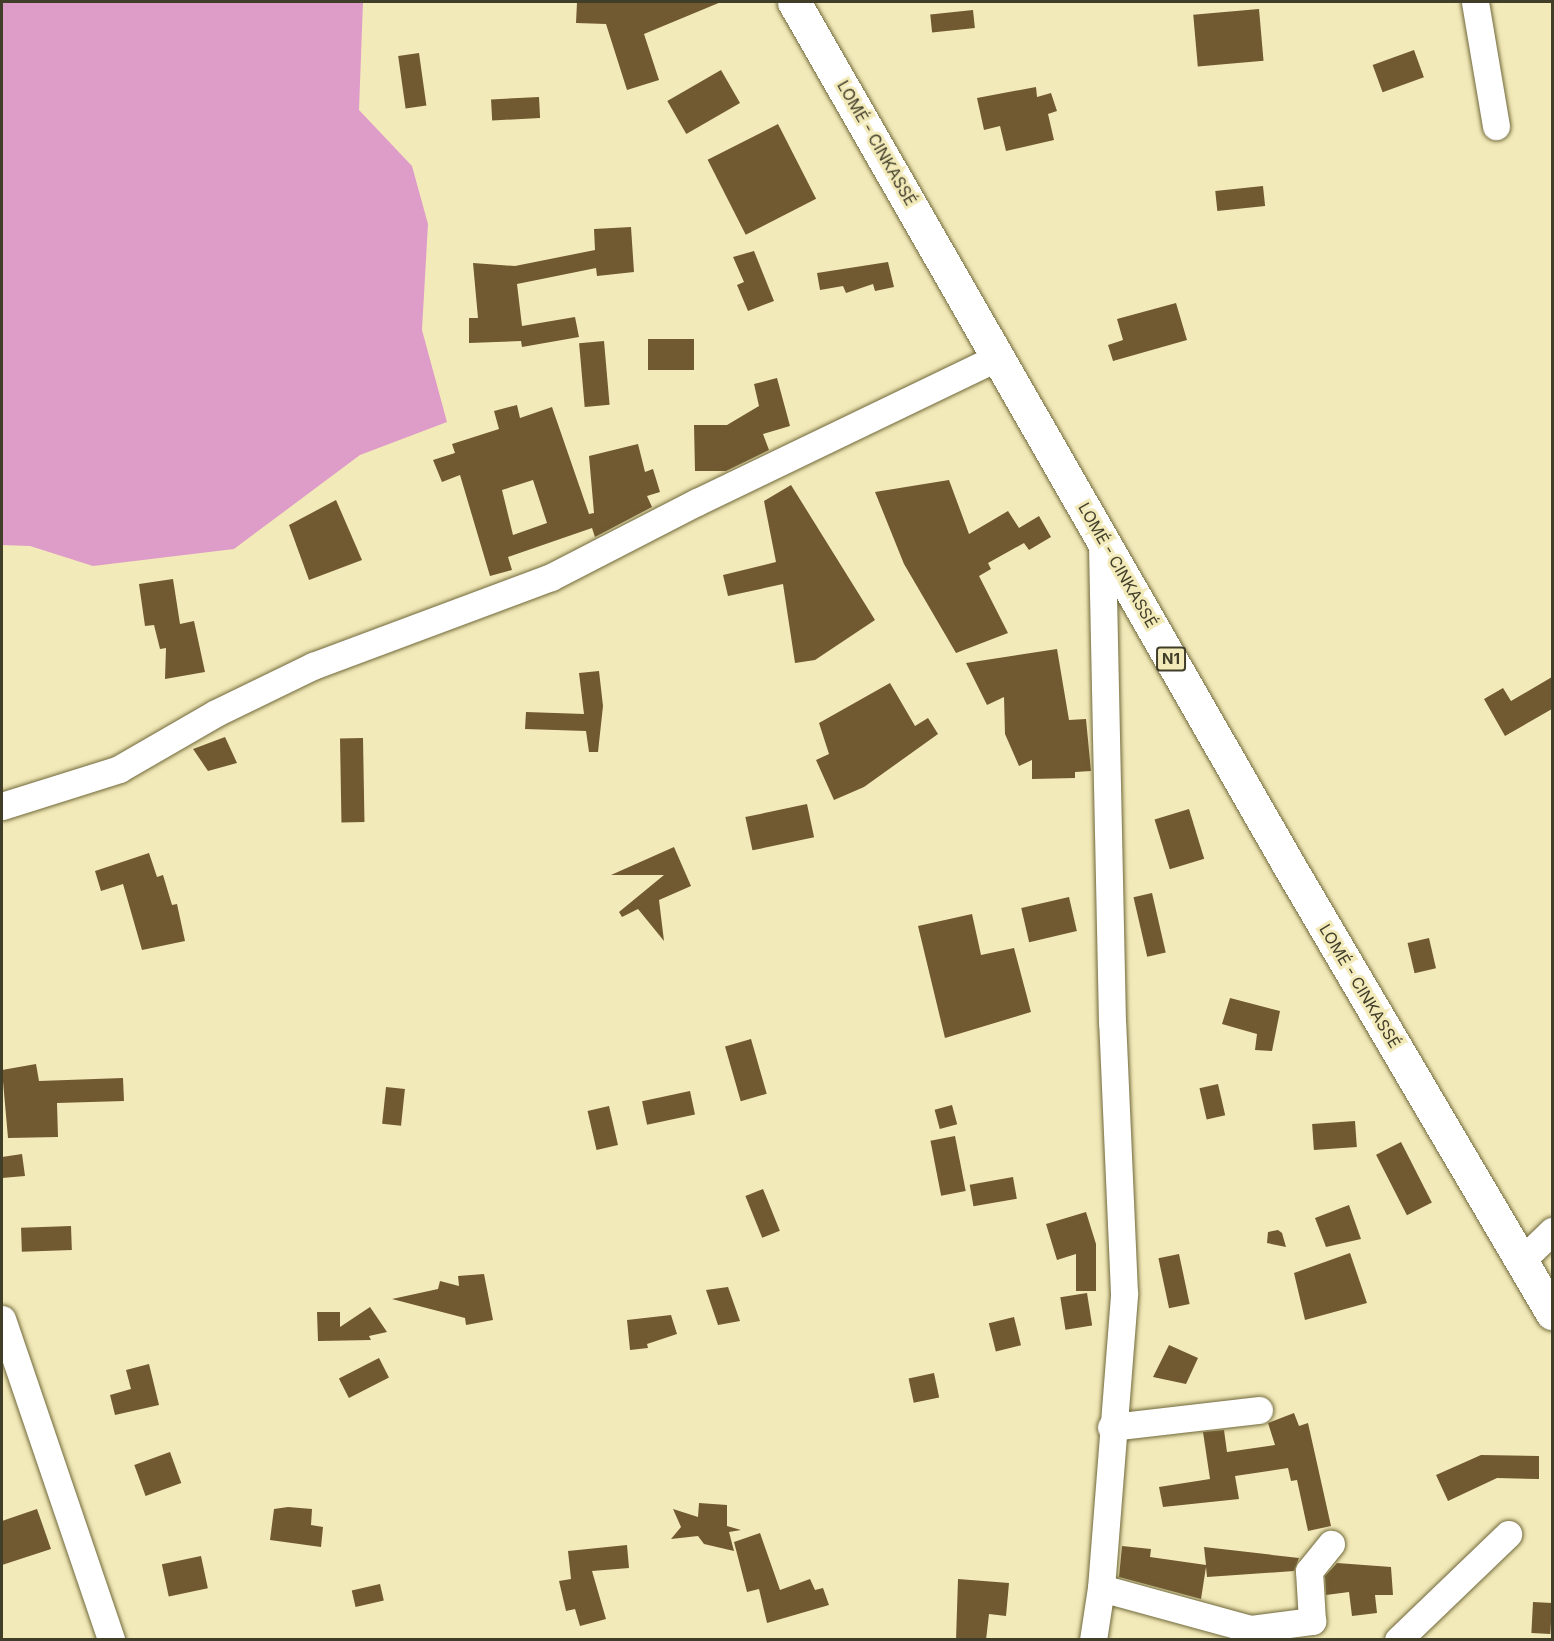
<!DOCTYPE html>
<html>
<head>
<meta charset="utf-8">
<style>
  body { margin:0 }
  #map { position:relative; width:1554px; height:1641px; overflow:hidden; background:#f3eab9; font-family:Inter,sans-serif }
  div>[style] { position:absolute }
  .forest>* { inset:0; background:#de9dc9 }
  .building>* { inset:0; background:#715931; transform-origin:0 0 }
  .roads { filter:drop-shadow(0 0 2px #70683b) drop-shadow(0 0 2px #70683b) }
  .minor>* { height:27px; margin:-13.5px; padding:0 13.5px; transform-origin:13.5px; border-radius:13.5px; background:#fff }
  .highway>* { height:33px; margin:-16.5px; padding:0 16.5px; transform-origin:16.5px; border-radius:16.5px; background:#fff }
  span { translate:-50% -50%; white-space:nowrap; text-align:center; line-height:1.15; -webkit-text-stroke:6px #f3eab9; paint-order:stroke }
  .shield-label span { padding:2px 4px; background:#f3eab9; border:2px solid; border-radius:4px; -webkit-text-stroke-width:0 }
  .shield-label { font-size:15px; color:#403d29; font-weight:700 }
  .street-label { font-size:16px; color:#403d29 }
  .frame { position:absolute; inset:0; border:3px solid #403d29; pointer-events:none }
</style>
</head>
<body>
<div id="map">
  <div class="forest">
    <div style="clip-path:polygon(2px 2px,363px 2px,359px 110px,412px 166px,428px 224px,422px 330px,447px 422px,360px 455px,234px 549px,93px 566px,30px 546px,2px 545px)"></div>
  </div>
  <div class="building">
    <div style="clip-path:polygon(577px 2px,721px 2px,644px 34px,659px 80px,627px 90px,606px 24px,576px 23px)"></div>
    <div style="left:1259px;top:9px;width:52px;height:66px;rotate:85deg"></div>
    <div style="left:973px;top:10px;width:18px;height:43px;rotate:84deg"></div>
    <div style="left:1414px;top:50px;width:29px;height:44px;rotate:70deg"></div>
    <div style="left:419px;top:53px;width:53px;height:21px;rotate:82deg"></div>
    <div style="left:721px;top:70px;width:38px;height:62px;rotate:60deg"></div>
    <div style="clip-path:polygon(1036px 87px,1037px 97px,1051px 93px,1057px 111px,1048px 114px,1054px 140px,1006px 151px,1000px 126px,984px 130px,977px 98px)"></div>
    <div style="left:539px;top:97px;width:21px;height:48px;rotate:87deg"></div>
    <div style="left:778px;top:124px;width:84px;height:79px;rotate:63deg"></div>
    <div style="left:1263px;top:186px;width:20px;height:48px;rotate:84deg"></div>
    <div style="clip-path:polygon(631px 227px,634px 272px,597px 276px,596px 268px,517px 284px,522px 326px,575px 317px,579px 337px,522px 347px,521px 341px,469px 343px,469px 318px,478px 318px,473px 263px,515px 266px,595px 250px,594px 229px)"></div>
    <div style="clip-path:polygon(754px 251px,774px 301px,748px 311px,737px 285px,744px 282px,733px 257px)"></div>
    <div style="clip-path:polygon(888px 262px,894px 287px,875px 291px,873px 284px,846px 293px,843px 286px,820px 290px,817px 273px)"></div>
    <div style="clip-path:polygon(1176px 303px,1187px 340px,1113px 361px,1108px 345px,1123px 340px,1117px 319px)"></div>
    <div style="left:648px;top:339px;width:46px;height:31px"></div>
    <div style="left:604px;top:341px;width:64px;height:25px;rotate:85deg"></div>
    <div style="clip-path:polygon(777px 378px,790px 426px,763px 434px,769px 450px,726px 471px,695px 471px,694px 425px,727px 425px,759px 406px,754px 384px)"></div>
    <div style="clip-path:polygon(evenodd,517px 405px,520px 418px,552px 407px,589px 514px,594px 513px,589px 456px,638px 444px,645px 472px,653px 469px,660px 492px,647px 496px,652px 507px,595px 537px,592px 528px,508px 557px,512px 570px,490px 576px,460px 475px,442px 482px,433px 460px,455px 453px,452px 444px,499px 429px,494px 411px,517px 405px,533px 480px,547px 523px,513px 535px,502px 490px,533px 480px)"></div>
    <div style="clip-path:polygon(949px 480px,969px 534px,1008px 511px,1019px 528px,1039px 516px,1051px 537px,1029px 550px,1024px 543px,988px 563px,991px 569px,979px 576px,1008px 633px,956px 653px,904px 564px,875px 492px)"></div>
    <div style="clip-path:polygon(791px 485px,875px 620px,815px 660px,795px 663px,783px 584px,728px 596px,723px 575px,776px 562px,764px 501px)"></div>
    <div style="clip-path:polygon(336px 500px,362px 560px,309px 580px,289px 525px)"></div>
    <div style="clip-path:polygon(173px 579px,180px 624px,194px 621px,205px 672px,165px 679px,166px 648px,160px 649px,154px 625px,145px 626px,139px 584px)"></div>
    <div style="clip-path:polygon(1057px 649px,1069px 720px,1086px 719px,1091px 771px,1075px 772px,1075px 778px,1032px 779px,1032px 760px,1019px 766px,1005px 734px,1004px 697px,987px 705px,966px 663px)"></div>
    <div style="clip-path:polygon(599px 671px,603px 706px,598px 752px,589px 752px,586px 731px,525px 729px,526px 712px,584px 714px,579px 673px)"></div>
    <div style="clip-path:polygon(1552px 677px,1552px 709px,1505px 736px,1484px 699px,1503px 688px,1511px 701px)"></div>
    <div style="clip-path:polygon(890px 683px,915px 726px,928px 718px,938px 734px,864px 787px,834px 800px,816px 760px,829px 754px,819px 723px)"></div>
    <div style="clip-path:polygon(225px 737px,237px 763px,208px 771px,193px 749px)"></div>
    <div style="left:363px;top:738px;width:84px;height:23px;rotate:89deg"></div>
    <div style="left:807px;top:804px;width:34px;height:63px;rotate:78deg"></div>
    <div style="left:1189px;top:809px;width:52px;height:36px;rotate:73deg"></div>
    <div style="clip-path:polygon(674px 847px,691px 886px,659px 900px,664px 941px,638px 909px,622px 917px,619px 912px,664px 875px,611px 875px)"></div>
    <div style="clip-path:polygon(149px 853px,157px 877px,163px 875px,172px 905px,177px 904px,185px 941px,142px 950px,123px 884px,101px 891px,95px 871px)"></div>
    <div style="left:1152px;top:893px;width:61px;height:19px;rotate:77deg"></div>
    <div style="left:1069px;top:897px;width:35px;height:49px;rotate:77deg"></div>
    <div style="clip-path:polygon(972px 914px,981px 955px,1014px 948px,1031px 1012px,945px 1038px,918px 926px)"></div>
    <div style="left:1429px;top:938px;width:31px;height:22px;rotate:77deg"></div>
    <div style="clip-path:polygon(1230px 998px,1280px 1011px,1272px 1051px,1255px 1050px,1257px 1034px,1222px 1024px)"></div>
    <div style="left:751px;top:1039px;width:57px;height:27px;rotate:74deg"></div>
    <div style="clip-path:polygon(36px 1064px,39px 1081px,123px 1078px,124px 1101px,57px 1103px,58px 1137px,8px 1138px,2px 1070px)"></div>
    <div style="left:1218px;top:1084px;width:32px;height:19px;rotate:77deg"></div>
    <div style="left:386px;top:1087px;width:19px;height:37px;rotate:6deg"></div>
    <div style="left:690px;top:1091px;width:24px;height:49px;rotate:78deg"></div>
    <div style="left:952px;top:1105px;width:20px;height:18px;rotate:75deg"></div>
    <div style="left:609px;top:1106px;width:40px;height:22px;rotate:77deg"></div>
    <div style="left:1355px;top:1121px;width:26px;height:43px;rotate:86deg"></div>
    <div style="left:955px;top:1136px;width:56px;height:25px;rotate:79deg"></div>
    <div style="left:1401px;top:1142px;width:68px;height:28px;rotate:63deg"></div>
    <div style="clip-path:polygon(22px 1154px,25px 1176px,2px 1178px,2px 1157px)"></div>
    <div style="left:1013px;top:1177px;width:22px;height:44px;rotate:80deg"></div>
    <div style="left:763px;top:1189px;width:45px;height:19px;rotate:68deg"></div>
    <div style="clip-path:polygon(1349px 1205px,1361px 1239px,1326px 1247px,1315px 1218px)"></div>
    <div style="clip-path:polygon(1086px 1212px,1096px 1244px,1096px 1291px,1076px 1291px,1076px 1254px,1057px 1260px,1046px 1224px)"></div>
    <div style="left:71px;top:1226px;width:24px;height:50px;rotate:88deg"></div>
    <div style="clip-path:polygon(1278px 1230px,1282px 1233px,1286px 1247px,1267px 1243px,1268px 1232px)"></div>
    <div style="clip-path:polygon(1350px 1253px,1367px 1303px,1305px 1320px,1294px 1273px)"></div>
    <div style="left:1179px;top:1254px;width:51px;height:21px;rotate:78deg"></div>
    <div style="clip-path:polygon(484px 1274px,493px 1320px,466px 1325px,465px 1318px,392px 1299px,438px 1289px,440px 1281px,459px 1286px,458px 1276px)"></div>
    <div style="clip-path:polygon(728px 1287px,740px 1321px,718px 1325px,706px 1290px)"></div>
    <div style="left:1087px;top:1293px;width:33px;height:27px;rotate:81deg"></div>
    <div style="clip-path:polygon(370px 1307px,387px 1332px,369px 1336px,371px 1340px,318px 1341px,317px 1312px,340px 1312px,340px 1327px)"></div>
    <div style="clip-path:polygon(671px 1315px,677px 1334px,647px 1344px,648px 1348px,630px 1350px,627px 1320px)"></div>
    <div style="left:1014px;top:1317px;width:29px;height:26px;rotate:76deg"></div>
    <div style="clip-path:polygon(1169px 1345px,1198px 1358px,1186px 1384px,1153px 1377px)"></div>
    <div style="left:379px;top:1358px;width:22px;height:45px;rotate:63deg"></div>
    <div style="clip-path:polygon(149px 1364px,159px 1405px,115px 1415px,110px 1395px,131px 1389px,126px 1370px)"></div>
    <div style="left:934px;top:1373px;width:25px;height:26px;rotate:78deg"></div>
    <div style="clip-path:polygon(1294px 1413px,1299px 1426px,1308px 1423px,1331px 1526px,1308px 1531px,1297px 1480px,1291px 1481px,1288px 1468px,1235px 1476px,1239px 1499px,1163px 1507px,1159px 1487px,1210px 1479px,1203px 1432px,1224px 1430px,1227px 1452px,1275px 1445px,1268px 1423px)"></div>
    <div style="left:170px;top:1452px;width:33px;height:38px;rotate:70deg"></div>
    <div style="clip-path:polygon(1481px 1455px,1539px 1456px,1539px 1479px,1497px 1478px,1448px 1501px,1436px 1475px)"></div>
    <div style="clip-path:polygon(699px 1503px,727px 1505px,727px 1526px,741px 1530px,729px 1532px,734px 1551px,704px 1544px,698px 1536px,671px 1539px,681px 1527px,673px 1509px,698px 1517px)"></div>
    <div style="clip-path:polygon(288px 1507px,312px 1509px,311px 1525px,323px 1527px,321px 1547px,270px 1540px,274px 1509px)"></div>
    <div style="clip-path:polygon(37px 1509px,51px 1549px,2px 1565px,2px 1521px)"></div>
    <div style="clip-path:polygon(760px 1533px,780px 1590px,810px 1579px,815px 1590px,823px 1588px,829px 1605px,767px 1623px,759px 1589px,747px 1592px,734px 1542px)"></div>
    <div style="clip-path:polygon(627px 1545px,629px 1568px,592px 1571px,606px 1619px,580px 1626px,575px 1609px,566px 1611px,559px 1581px,571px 1579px,568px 1551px)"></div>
    <div style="clip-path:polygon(1122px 1546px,1151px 1549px,1150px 1557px,1206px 1565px,1204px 1547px,1299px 1558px,1294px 1571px,1207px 1577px,1206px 1567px,1201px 1599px,1119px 1577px)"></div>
    <div style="left:201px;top:1556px;width:33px;height:40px;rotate:78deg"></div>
    <div style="clip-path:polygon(1337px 1563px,1391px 1567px,1393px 1595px,1375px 1595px,1377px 1613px,1352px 1616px,1349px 1592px,1326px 1595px,1325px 1576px)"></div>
    <div style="clip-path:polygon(958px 1579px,1009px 1583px,1006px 1616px,989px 1614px,986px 1640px,956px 1640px)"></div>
    <div style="left:380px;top:1584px;width:17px;height:29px;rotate:77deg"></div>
    <div style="left:1533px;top:1602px;width:19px;height:31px;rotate:3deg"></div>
  </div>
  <div class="roads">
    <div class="minor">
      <div style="left:1475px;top:2px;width:126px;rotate:80.4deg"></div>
      <div style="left:2px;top:806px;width:123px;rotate:-17.5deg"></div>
      <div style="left:119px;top:769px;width:112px;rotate:-30deg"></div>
      <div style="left:216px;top:713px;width:108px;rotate:-25.9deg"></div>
      <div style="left:313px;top:666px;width:254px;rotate:-20.5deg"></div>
      <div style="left:551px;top:577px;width:164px;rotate:-27.2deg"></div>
      <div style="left:697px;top:502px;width:336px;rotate:-25.7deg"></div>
      <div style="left:1522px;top:1260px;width:42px;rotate:-44deg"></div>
      <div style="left:2px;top:1319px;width:339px;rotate:71.2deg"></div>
      <div style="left:1111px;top:1427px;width:149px;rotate:-6.6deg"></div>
      <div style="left:1101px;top:1588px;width:156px;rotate:15.3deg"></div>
      <div style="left:1251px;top:1629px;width:62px;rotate:-7.5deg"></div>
      <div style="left:1312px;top:1621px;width:50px;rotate:-93.4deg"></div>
      <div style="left:1309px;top:1571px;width:35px;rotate:-51deg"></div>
      <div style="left:1093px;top:1640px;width:53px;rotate:-81.3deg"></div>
      <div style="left:1101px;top:1588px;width:296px;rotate:-85.5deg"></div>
      <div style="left:1124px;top:1293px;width:270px;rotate:-92.5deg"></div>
      <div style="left:1112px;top:1023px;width:485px;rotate:-91.2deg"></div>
      <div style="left:1398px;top:1640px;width:153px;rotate:-43.9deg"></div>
    </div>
    <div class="highway">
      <div style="left:794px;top:2px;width:994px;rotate:60.18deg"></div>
      <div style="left:1288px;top:864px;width:521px;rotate:59.55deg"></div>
    </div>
  </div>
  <div class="shield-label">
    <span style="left:1171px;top:659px">N1</span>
  </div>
  <div class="street-label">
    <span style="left:877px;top:143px;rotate:60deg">LOMÉ - CINKASSÉ</span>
    <span style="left:1118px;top:565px;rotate:60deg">LOMÉ - CINKASSÉ</span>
    <span style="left:1360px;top:986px;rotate:59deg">LOMÉ - CINKASSÉ</span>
  </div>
  <div class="frame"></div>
</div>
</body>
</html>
